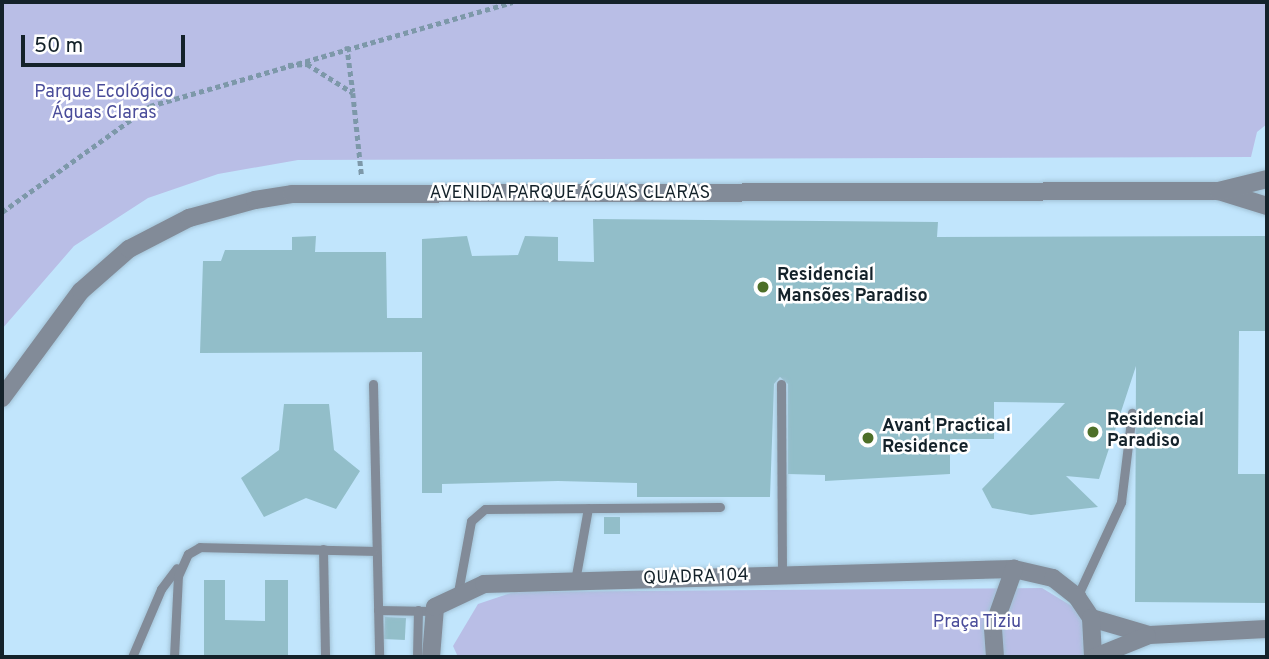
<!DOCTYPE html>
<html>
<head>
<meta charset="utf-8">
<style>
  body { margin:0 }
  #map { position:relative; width:1269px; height:659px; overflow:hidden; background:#c1e5fc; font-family:Overpass,sans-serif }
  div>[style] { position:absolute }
  .green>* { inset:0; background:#b9bee6 }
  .building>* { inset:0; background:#92bec9; transform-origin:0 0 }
  .path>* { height:4.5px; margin-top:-2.25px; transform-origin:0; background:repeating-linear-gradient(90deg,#7d98a9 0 5px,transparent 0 8.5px) }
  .roads { filter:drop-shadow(0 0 2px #a2c2d6) drop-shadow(0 0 2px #a2c2d6) }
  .service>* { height:9px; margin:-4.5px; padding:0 4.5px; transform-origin:4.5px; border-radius:4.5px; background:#828b98 }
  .minor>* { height:18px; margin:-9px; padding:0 9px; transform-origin:9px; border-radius:9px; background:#828b98 }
  .tertiary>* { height:18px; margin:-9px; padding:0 9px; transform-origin:9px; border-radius:9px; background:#828b98 }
  .dots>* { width:19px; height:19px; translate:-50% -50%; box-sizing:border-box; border:4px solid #fff; border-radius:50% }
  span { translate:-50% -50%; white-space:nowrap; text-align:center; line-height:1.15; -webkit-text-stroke:5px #fff; paint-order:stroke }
  .park-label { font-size:18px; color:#4a4d9a }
  .street-label { font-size:18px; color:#14222a }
  .poi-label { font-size:18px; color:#14222a; font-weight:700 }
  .left { translate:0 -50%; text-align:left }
  .frame { position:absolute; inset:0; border:4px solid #14222a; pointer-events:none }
  .scale { position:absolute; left:21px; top:35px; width:164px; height:32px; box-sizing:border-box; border:4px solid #14222a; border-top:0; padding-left:9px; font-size:21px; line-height:24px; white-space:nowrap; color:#14222a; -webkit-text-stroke:5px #fff; paint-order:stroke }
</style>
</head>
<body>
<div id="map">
  <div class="green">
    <div style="clip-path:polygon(2px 2px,1267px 2px,1267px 124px,1257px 132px,1251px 157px,298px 160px,218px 174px,148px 198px,74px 246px,2px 329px)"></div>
    <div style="clip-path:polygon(1042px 588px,1075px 608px,1091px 637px,1086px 657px,458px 657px,453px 646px,478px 604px,514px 592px)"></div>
  </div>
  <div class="building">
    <div style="clip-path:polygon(593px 219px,938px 222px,937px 237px,1267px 236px,1267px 331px,1239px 331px,1238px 474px,1267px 474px,1267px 603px,1135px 602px,1136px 366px,1099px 479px,1066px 476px,1098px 507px,1031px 515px,992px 508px,982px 489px,1065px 403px,994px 402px,994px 439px,950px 439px,950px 474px,825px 481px,825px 475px,788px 474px,788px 384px,780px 377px,774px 384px,770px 497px,637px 497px,637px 483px,558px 481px,442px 484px,442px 493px,422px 493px,422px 352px,200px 353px,203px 261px,221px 261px,225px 250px,292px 250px,292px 237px,316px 236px,315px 252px,386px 252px,387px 318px,422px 318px,422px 239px,467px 236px,472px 256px,518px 255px,525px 236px,558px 237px,558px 261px,594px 262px)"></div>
    <div style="clip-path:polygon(284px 404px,329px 404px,334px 450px,360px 471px,336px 509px,306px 498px,264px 517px,241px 478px,279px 450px)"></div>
    <div style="left:604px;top:517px;width:16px;height:17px"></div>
    <div style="clip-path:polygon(204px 580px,225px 580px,225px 620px,265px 621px,265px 580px,288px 580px,288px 657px,204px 657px)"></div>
    <div style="left:385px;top:617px;width:21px;height:22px;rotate:3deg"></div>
  </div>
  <div class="path">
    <div style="left:347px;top:46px;width:46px;rotate:82.6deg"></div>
    <div style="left:288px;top:65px;width:19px;rotate:-3deg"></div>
    <div style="left:307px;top:64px;width:54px;rotate:32.2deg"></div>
    <div style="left:353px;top:93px;width:85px;rotate:84deg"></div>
    <div style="left:2px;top:212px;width:182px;rotate:-35.6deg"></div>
    <div style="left:150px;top:106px;width:377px;rotate:-16deg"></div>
  </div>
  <div class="roads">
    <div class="service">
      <div style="left:373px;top:384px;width:273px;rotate:88.7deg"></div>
      <div style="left:781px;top:384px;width:191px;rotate:89.7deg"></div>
      <div style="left:323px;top:549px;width:108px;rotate:88.9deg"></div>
      <div style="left:575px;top:581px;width:74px;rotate:-79.9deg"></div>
      <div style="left:458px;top:592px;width:72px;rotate:-79.6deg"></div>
      <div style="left:471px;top:521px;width:18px;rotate:-41deg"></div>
      <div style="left:485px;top:509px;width:235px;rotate:-0.5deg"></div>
      <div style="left:1077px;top:597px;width:105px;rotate:-65.1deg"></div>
      <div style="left:1121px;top:502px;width:90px;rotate:-83deg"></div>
      <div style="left:378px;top:610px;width:54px;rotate:1.1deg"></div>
      <div style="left:132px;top:657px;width:74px;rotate:-66.9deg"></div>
      <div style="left:161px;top:589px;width:26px;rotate:-53deg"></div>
      <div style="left:174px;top:657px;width:81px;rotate:-87.2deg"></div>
      <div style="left:178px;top:576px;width:24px;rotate:-66deg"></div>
      <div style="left:188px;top:554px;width:14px;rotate:-30deg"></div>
      <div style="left:200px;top:547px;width:173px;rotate:1.3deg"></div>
      <div style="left:417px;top:657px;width:47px;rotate:-88.8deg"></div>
    </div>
    <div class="minor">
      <div style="left:1091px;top:618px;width:60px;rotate:16.3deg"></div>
      <div style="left:1149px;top:635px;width:118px;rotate:-2.9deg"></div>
      <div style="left:431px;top:657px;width:50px;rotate:-85.4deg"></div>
      <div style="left:435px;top:607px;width:54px;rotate:-25.1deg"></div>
      <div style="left:484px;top:584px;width:530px;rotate:-1.62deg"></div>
      <div style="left:1014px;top:569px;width:40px;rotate:13deg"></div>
      <div style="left:1053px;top:578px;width:31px;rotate:38deg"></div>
      <div style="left:1077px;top:597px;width:25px;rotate:56deg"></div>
      <div style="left:1091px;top:618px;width:39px;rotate:87deg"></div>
      <div style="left:995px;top:657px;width:29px;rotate:-94deg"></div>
      <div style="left:993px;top:628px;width:63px;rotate:-70.4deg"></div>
      <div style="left:1095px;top:657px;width:56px;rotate:-22deg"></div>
    </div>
    <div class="tertiary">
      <div style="left:1222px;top:192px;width:47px;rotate:17.3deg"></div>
      <div style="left:2px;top:398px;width:133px;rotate:-53.6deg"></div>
      <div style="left:81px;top:291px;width:64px;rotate:-41.2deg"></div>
      <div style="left:129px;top:249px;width:68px;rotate:-27.3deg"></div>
      <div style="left:189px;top:218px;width:68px;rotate:-15.3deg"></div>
      <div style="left:255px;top:200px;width:37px;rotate:-9deg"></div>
      <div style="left:292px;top:194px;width:926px;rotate:-0.19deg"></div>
      <div style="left:1218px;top:191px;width:50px;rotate:-13.8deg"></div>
    </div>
  </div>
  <div class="dots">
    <div style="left:763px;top:287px;background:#4d6f28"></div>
    <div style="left:1093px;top:432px;background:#4d6f28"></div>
    <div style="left:868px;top:438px;background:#4d6f28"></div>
  </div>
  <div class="park-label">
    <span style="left:104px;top:104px">Parque Ecológico<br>Águas Claras</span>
    <span style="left:977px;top:623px">Praça Tiziu</span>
  </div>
  <div class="street-label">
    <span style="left:570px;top:194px">AVENIDA PARQUE ÁGUAS CLARAS</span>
    <span style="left:696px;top:578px;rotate:-2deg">QUADRA 104</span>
  </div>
  <div class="poi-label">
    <span class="left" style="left:777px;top:287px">Residencial<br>Mansões Paradiso</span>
    <span class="left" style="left:1107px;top:432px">Residencial<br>Paradiso</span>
    <span class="left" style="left:882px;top:438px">Avant Practical<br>Residence</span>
  </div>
  <div class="frame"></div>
  <div class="scale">50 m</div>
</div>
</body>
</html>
